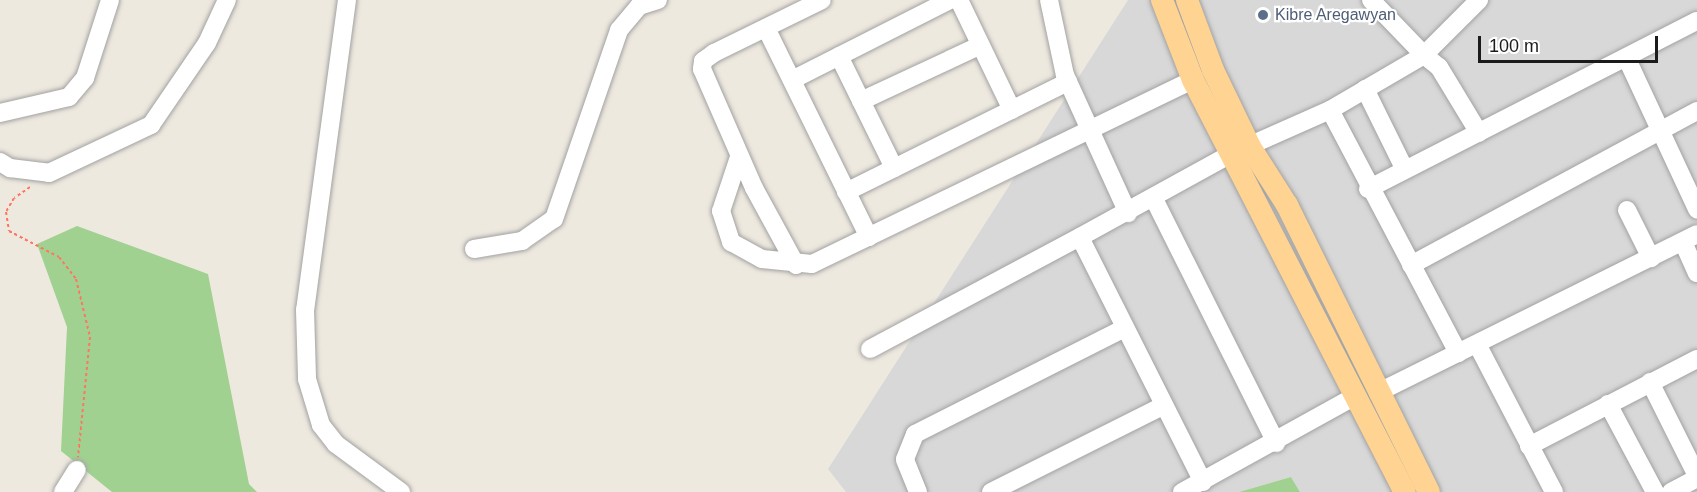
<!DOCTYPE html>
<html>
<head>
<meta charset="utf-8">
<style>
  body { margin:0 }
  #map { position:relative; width:1697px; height:492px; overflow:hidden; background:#eee9df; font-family:Arial,sans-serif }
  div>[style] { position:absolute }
  .residential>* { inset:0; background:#d9d8d8 }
  .forest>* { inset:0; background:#a1d191 }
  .path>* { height:2px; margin-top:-1px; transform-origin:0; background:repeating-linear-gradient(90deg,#ff755f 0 3px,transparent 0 6px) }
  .roads { filter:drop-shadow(0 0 2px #a2a2a2) drop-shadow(0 0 2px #a2a2a2) }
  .minor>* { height:18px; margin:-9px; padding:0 9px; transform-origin:9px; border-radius:9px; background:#fff }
  .major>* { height:22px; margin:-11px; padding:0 11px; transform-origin:11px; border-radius:11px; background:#ffd493 }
  .dots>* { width:16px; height:16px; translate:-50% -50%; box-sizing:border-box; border:3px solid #fff; border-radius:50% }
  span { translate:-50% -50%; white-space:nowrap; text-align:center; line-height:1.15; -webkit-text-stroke:4.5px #fff; paint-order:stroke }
  .service-label { font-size:16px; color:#4e5e75 }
  .left { translate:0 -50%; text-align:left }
  .scale { position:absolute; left:1478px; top:36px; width:180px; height:27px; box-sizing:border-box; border:3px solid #1b1b1b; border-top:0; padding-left:8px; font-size:18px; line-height:21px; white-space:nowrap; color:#1b1b1b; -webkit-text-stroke:4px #fff; paint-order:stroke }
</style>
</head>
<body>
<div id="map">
  <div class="residential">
    <div style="clip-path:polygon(1128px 0,1697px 0,1697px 492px,1300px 492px,1291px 477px,1239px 492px,846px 492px,828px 469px)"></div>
  </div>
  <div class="forest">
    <div style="clip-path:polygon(77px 226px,208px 274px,249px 484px,257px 492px,112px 492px,61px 451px,67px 327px,37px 244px)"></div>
    <div style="clip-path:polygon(1291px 477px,1300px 492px,1239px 492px)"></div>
  </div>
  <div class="path">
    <div style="left:30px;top:187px;width:19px;rotate:145deg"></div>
    <div style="left:14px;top:198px;width:16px;rotate:120deg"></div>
    <div style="left:6px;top:212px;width:19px;rotate:81deg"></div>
    <div style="left:9px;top:231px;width:56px;rotate:27.5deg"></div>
    <div style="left:59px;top:257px;width:28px;rotate:52deg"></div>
    <div style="left:76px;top:279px;width:60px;rotate:76.4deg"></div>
    <div style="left:90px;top:337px;width:121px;rotate:95.7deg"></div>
  </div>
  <div class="roads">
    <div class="minor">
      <div style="left:347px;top:0;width:313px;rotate:97.7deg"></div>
      <div style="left:305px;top:310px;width:69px;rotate:88.3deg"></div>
      <div style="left:307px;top:379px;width:48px;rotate:73.1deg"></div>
      <div style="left:321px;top:425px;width:24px;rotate:52deg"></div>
      <div style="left:336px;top:444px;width:81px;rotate:36.4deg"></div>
      <div style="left:959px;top:0;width:122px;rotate:64.3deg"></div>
      <div style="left:1049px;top:0;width:77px;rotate:78deg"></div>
      <div style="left:1065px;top:75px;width:152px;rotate:65.5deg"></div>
      <div style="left:1371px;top:0;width:76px;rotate:46.1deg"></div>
      <div style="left:1424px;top:55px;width:78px;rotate:-45deg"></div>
      <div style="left:766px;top:28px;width:233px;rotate:63.8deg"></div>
      <div style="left:839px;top:56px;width:125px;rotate:63.8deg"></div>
      <div style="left:1627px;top:59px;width:166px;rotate:65deg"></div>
      <div style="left:792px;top:80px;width:177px;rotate:-26.9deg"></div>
      <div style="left:1365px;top:89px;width:90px;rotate:63.7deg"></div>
      <div style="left:861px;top:101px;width:132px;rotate:-25deg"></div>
      <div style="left:1330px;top:110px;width:275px;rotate:62.2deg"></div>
      <div style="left:0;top:113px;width:71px;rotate:-13.1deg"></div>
      <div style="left:69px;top:97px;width:25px;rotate:-50deg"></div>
      <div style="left:85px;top:78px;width:82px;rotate:-72.2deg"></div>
      <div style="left:739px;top:157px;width:57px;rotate:108.4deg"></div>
      <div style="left:721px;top:211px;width:33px;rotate:72deg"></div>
      <div style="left:731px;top:242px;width:35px;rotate:29deg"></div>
      <div style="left:762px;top:259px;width:50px;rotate:5.7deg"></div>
      <div style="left:812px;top:264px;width:423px;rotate:-25.8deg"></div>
      <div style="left:0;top:162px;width:12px;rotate:31deg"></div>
      <div style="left:10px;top:168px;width:39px;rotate:7deg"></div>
      <div style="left:49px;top:173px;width:113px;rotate:-25.2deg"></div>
      <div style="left:151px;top:125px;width:99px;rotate:-55.7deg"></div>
      <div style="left:207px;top:43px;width:47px;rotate:-65.1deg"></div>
      <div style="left:1368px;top:189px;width:369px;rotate:-27.1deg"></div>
      <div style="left:846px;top:192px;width:248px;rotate:-26.4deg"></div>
      <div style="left:1154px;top:199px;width:273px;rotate:63.4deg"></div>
      <div style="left:1627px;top:210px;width:54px;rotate:63.4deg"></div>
      <div style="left:1683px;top:242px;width:34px;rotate:66deg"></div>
      <div style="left:474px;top:249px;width:49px;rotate:-9.5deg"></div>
      <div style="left:522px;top:241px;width:39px;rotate:-35deg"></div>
      <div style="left:554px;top:219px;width:200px;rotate:-71deg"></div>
      <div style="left:619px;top:30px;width:31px;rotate:-50deg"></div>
      <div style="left:639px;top:6px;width:20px;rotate:-18deg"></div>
      <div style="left:796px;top:265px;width:88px;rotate:-118.6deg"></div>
      <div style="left:754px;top:188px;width:130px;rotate:-113.6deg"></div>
      <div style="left:702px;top:69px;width:8px;rotate:-83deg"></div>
      <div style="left:703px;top:61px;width:14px;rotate:-36deg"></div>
      <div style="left:714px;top:53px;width:120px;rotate:-26.1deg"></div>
      <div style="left:1411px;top:265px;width:325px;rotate:-28.3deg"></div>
      <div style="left:1477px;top:344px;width:167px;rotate:62.5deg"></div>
      <div style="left:870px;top:349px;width:238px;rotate:-28.1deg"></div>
      <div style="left:1650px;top:382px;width:105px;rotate:63.4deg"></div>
      <div style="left:1379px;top:392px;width:355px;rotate:-26.4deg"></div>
      <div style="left:1608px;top:404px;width:100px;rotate:61.9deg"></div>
      <div style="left:1529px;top:446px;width:189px;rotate:-27.4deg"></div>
      <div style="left:1203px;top:482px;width:274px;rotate:-116.7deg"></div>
      <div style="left:1080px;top:237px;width:175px;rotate:-28.8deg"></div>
      <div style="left:1233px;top:153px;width:106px;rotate:-23.9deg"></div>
      <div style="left:1330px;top:110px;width:109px;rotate:-30.3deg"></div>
      <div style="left:1424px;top:55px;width:19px;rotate:39deg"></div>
      <div style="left:1439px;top:67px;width:77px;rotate:58.8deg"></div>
      <div style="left:63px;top:492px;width:26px;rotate:-58deg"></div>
      <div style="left:918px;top:492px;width:35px;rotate:-112deg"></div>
      <div style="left:905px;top:459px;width:27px;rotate:-68deg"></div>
      <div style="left:915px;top:434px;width:235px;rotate:-26.8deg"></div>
      <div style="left:991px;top:492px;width:192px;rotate:-26.6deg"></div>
      <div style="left:1182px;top:492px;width:198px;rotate:-29deg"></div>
      <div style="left:1671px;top:492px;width:30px;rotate:-28deg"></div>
    </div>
    <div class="major">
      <div style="left:1162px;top:0;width:86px;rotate:68.8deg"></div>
      <div style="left:1193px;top:80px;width:463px;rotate:62.8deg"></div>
      <div style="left:1187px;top:0;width:75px;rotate:69.6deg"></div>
      <div style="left:1213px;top:70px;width:85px;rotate:64.3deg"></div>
      <div style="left:1250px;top:147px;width:69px;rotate:57.5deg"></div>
      <div style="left:1287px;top:205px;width:320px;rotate:63.7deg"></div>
    </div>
  </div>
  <div class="dots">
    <div style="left:1263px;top:15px;background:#5c6f8a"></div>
  </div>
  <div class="service-label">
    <span class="left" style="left:1275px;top:15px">Kibre Aregawyan</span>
  </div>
  <div class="scale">100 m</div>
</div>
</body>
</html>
